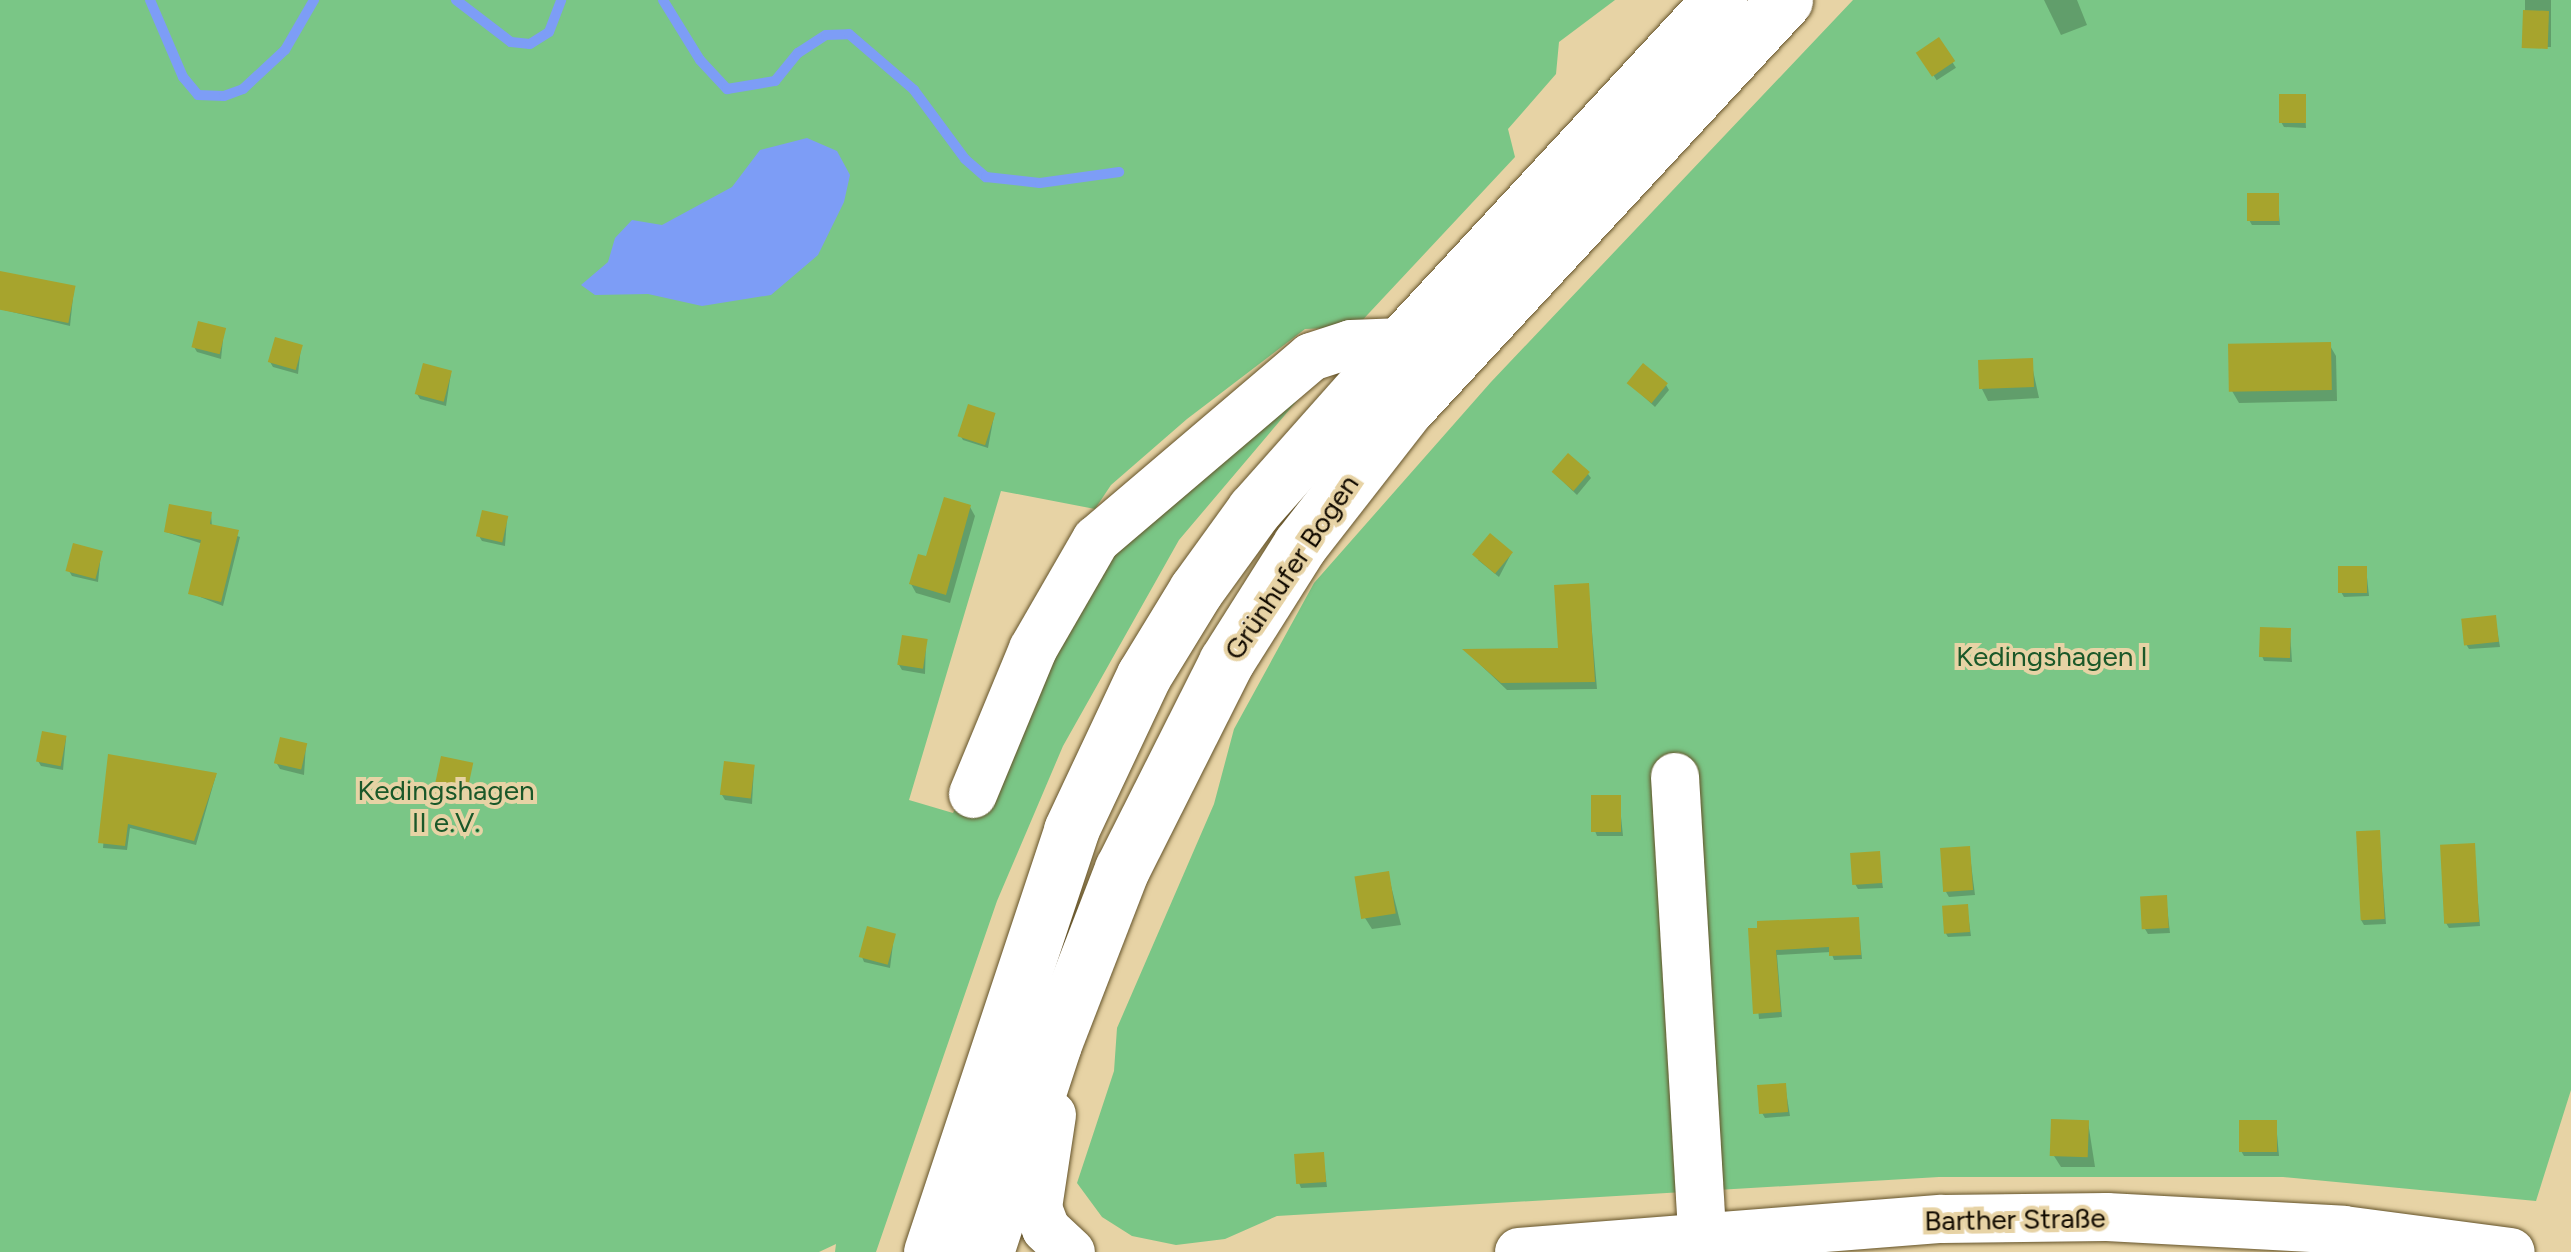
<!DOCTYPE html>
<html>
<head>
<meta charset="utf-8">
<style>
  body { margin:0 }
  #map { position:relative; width:2571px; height:1252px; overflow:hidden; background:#e7d3a5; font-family:Figtree,sans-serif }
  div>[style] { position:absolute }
  .green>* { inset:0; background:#7ac686 }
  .water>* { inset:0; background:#7d9df6 }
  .shadow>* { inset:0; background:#0003; transform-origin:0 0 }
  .stream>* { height:10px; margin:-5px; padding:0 5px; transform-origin:5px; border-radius:5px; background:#7d9df6 }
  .building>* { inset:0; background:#a7a42d; transform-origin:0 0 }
  .roads { filter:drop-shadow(0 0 2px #645329) drop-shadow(0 0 2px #645329) }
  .minor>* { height:48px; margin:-24px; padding:0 24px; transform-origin:24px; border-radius:24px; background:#fff }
  .major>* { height:55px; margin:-27.5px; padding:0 27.5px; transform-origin:27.5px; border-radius:27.5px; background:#fff }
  span { translate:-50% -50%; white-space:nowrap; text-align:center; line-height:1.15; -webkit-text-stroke:8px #e7d3a5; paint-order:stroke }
  .street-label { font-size:28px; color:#120b00 }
  .park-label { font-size:28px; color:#1a5829 }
</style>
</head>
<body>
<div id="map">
  <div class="green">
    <div style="clip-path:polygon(0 0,1615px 0,1559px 42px,1556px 74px,1508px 129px,1515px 157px,1356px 327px,1305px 329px,1187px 419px,1111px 485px,1095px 509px,1001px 491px,909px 800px,953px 813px,1087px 566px,1301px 396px,1179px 540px,1063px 746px,997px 901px,876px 1252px,835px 1252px,836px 1244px,819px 1252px,0 1252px)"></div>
    <div style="clip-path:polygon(1853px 0,2571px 0,2571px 1090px,2536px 1201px,2283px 1177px,1939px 1177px,1277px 1216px,1225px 1239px,1176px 1245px,1132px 1236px,1102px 1217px,1077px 1183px,1114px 1071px,1117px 1028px,1214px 804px,1234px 729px,1314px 583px,1491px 382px)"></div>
  </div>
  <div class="water">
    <div style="clip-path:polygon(807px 138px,837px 151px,850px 175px,844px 202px,818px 255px,771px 295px,702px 306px,648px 294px,595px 295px,581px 285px,608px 262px,615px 238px,632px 220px,662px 225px,732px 187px,760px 150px)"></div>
  </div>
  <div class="shadow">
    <div style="clip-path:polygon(2044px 0,2077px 0,2087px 25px,2061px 35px)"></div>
    <div style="left:2525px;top:0;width:26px;height:47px"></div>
    <div style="left:1938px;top:40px;width:33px;height:23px;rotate:57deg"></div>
    <div style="clip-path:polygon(2304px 97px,2306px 128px,2284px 127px,2281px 122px)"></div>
    <div style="clip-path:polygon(2277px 195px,2280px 225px,2252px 225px,2249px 220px)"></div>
    <div style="clip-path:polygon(0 273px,74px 288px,70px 326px,0 309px)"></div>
    <div style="clip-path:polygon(224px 330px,221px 359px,197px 352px,194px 347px)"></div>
    <div style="clip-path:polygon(2329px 344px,2336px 356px,2337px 401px,2239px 403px,2232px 391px)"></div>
    <div style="clip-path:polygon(301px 347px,298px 374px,273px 367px,270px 362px)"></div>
    <div style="clip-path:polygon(2031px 361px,2039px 398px,1988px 401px,1982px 389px)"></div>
    <div style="clip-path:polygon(451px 373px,446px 406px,420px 399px,417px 394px)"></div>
    <div style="clip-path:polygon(1630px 384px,1666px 385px,1669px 390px,1655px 407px)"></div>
    <div style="clip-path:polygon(994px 416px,988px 448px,963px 440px,960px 435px)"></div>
    <div style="clip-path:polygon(1554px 473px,1588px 474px,1591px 478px,1577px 495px)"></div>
    <div style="clip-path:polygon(970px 507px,975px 516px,950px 603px,916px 593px,911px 584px)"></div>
    <div style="clip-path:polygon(211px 514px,212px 527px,240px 537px,223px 606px,190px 593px,203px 544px,166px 532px)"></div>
    <div style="clip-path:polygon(507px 518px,505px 546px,482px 541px,479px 536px)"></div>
    <div style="clip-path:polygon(101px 553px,98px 582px,72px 576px,69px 571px)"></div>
    <div style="clip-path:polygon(1511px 554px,1499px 577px,1478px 560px)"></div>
    <div style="clip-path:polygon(2366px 568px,2369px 596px,2344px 597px,2341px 592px)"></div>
    <div style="clip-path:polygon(1588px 586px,1597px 689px,1507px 690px,1467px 652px,1560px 651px)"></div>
    <div style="clip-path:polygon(2495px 617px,2500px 647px,2469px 649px,2466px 644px)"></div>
    <div style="clip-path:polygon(2290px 631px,2292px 662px,2264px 661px,2262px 656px)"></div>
    <div style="clip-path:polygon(926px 641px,925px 674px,902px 670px,899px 665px)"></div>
    <div style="clip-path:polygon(66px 738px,63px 770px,41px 766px,38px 761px)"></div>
    <div style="clip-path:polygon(306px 745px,304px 775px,280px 769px,277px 764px)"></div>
    <div style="clip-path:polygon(110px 757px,216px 775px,196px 845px,130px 828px,127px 850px,103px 848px)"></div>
    <div style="clip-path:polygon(471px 766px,466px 803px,438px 796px,435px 791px)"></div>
    <div style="clip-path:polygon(754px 767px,752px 804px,725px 800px,722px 795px)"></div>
    <div style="clip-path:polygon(1619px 797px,1623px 836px,1597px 836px,1595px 831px)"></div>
    <div style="clip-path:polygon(2379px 832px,2386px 924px,2364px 925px,2361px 920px)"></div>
    <div style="clip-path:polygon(2473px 845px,2480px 926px,2449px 928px,2446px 923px)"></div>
    <div style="clip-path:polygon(1969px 848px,1975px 895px,1949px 897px,1946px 892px)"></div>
    <div style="clip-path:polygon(1878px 854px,1883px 888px,1858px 889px,1855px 884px)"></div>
    <div style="clip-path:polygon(1388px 874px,1401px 925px,1372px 929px,1365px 918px)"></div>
    <div style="clip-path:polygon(2166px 898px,2170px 933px,2148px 934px,2145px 929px)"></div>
    <div style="clip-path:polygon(1967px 907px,1971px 936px,1948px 937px,1945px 932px)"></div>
    <div style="clip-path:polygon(1858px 919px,1862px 959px,1834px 960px,1831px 952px,1777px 955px,1782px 1017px,1759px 1019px,1750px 930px)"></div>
    <div style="clip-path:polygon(894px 936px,890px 968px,864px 962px,862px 957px)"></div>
    <div style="clip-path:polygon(1785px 1085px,1790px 1116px,1765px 1118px,1762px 1113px)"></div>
    <div style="clip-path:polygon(2088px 1122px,2095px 1167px,2061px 1167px,2054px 1156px)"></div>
    <div style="clip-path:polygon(2276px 1123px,2279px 1156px,2244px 1156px,2241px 1151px)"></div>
    <div style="clip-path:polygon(1323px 1155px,1327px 1187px,1301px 1188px,1299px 1183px)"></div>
  </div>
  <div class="stream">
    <div style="left:150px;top:0;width:84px;rotate:66.8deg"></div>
    <div style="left:183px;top:77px;width:23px;rotate:50deg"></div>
    <div style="left:198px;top:95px;width:26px;rotate:2deg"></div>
    <div style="left:224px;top:96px;width:20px;rotate:-20deg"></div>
    <div style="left:243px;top:89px;width:57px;rotate:-42.9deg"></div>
    <div style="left:285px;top:50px;width:58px;rotate:-59.9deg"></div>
    <div style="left:456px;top:0;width:69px;rotate:37.4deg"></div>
    <div style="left:511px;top:42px;width:19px;rotate:6deg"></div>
    <div style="left:530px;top:44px;width:22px;rotate:-32deg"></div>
    <div style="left:549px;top:32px;width:34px;rotate:-69deg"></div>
    <div style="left:663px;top:0;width:70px;rotate:58.3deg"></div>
    <div style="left:700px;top:60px;width:40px;rotate:47deg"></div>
    <div style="left:727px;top:89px;width:49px;rotate:-9.5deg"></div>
    <div style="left:775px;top:81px;width:36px;rotate:-51deg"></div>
    <div style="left:798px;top:53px;width:33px;rotate:-33deg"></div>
    <div style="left:826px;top:35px;width:23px;rotate:-2deg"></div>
    <div style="left:849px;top:34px;width:86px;rotate:40.7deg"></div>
    <div style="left:914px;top:90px;width:86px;rotate:53.5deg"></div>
    <div style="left:965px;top:159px;width:28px;rotate:41deg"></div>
    <div style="left:986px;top:177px;width:54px;rotate:6.3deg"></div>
    <div style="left:1040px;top:183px;width:80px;rotate:-7.9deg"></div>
  </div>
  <div class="building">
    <div style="left:2523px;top:10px;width:26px;height:38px;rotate:2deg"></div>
    <div style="left:1939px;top:37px;width:29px;height:28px;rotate:56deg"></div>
    <div style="left:2279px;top:94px;width:27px;height:29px"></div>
    <div style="left:2247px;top:193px;width:32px;height:28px"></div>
    <div style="left:0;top:271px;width:77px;height:38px;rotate:11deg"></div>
    <div style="left:198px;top:321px;width:29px;height:27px;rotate:14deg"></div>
    <div style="left:275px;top:337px;width:29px;height:26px;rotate:16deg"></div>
    <div style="left:2331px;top:342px;width:48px;height:103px;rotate:89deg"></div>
    <div style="left:2033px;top:358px;width:29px;height:55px;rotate:88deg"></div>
    <div style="left:423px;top:363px;width:30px;height:32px;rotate:15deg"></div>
    <div style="left:1643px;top:363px;width:32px;height:26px;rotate:39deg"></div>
    <div style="left:968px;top:404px;width:29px;height:34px;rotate:18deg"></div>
    <div style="left:1568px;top:453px;width:29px;height:25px;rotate:41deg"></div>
    <div style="clip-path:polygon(944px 497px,971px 505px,946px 595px,909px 584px,918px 554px,926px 556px)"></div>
    <div style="clip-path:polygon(169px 504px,212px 512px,210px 524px,239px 530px,221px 602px,188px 594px,201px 540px,164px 532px)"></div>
    <div style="left:482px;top:510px;width:27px;height:27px;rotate:13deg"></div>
    <div style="left:1490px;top:533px;width:30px;height:28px;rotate:40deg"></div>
    <div style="left:73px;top:543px;width:31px;height:29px;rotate:15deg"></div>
    <div style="left:2338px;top:566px;width:29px;height:27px"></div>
    <div style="clip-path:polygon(1589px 583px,1595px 682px,1501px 683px,1462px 649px,1558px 648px,1554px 585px)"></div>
    <div style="left:2496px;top:615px;width:27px;height:35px;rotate:84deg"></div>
    <div style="left:2260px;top:627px;width:31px;height:30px;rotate:2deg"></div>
    <div style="left:902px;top:635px;width:26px;height:30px;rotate:9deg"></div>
    <div style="left:42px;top:731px;width:25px;height:31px;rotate:11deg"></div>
    <div style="left:280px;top:737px;width:28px;height:27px;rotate:13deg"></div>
    <div style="clip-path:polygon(108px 754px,217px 773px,194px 841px,128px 824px,125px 846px,98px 843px)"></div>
    <div style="left:441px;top:756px;width:33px;height:37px;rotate:12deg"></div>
    <div style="left:724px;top:761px;width:31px;height:34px;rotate:7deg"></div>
    <div style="left:1591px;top:795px;width:30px;height:37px"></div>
    <div style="left:2380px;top:830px;width:89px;height:24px;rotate:87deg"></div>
    <div style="left:2475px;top:843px;width:79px;height:35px;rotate:87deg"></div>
    <div style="left:1970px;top:846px;width:44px;height:30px;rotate:86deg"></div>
    <div style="left:1880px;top:851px;width:32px;height:30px;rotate:86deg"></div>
    <div style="left:1389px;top:871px;width:43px;height:35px;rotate:81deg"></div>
    <div style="left:2167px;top:895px;width:33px;height:27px;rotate:87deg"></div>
    <div style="left:1968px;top:904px;width:28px;height:26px;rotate:86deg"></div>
    <div style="clip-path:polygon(1859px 917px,1861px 955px,1829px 956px,1829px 947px,1776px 950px,1781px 1012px,1753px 1014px,1748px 928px,1757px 928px,1757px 921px)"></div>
    <div style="left:867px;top:926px;width:30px;height:32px;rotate:15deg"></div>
    <div style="left:1786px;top:1083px;width:29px;height:29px;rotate:86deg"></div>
    <div style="left:2051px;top:1119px;width:38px;height:37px;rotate:2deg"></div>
    <div style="left:2239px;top:1120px;width:38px;height:32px"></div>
    <div style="left:1324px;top:1152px;width:30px;height:30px;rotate:86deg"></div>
  </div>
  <div class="roads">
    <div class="minor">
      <div style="left:1675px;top:777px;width:461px;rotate:86.6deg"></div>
      <div style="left:973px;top:794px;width:157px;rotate:-67.5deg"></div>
      <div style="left:1033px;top:649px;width:126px;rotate:-60deg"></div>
      <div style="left:1096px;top:540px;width:282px;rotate:-40.4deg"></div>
      <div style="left:1311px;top:357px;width:42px;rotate:-18deg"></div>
      <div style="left:1351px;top:344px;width:52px;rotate:-2.2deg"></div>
      <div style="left:1052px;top:1115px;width:94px;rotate:98.6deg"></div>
      <div style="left:1038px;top:1208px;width:22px;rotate:69deg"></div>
      <div style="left:1046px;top:1229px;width:34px;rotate:43deg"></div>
      <div style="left:1519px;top:1252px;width:424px;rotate:-4.5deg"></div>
      <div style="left:1942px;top:1219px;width:165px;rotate:-0.7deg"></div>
      <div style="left:2107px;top:1217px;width:237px;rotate:3.1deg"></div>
      <div style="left:2344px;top:1230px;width:168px;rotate:7.5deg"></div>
    </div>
    <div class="major">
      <div style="left:931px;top:1252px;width:445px;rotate:-71.6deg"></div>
      <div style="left:1071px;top:830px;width:171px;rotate:-64.8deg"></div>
      <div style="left:1144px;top:675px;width:100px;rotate:-58.5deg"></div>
      <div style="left:1196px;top:590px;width:99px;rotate:-54.1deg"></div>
      <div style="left:1254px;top:510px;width:225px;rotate:-48.4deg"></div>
      <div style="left:1403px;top:342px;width:466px;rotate:-47.2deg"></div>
      <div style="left:986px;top:1252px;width:219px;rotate:-71.9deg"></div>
      <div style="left:1054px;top:1044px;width:188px;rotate:-68.8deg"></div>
      <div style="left:1122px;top:869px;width:232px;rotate:-63.3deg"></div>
      <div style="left:1226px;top:662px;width:138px;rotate:-57.7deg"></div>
      <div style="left:1300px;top:545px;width:171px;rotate:-52.1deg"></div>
      <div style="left:1405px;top:410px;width:559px;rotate:-47.17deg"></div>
    </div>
  </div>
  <div class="street-label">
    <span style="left:1291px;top:567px;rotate:-56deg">Grünhufer Bogen</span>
    <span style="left:2015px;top:1219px;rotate:-1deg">Barther Straße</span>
  </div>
  <div class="park-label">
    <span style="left:2052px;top:656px">Kedingshagen I</span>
    <span style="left:446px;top:806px">Kedingshagen<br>II e.V.</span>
  </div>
</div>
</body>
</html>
